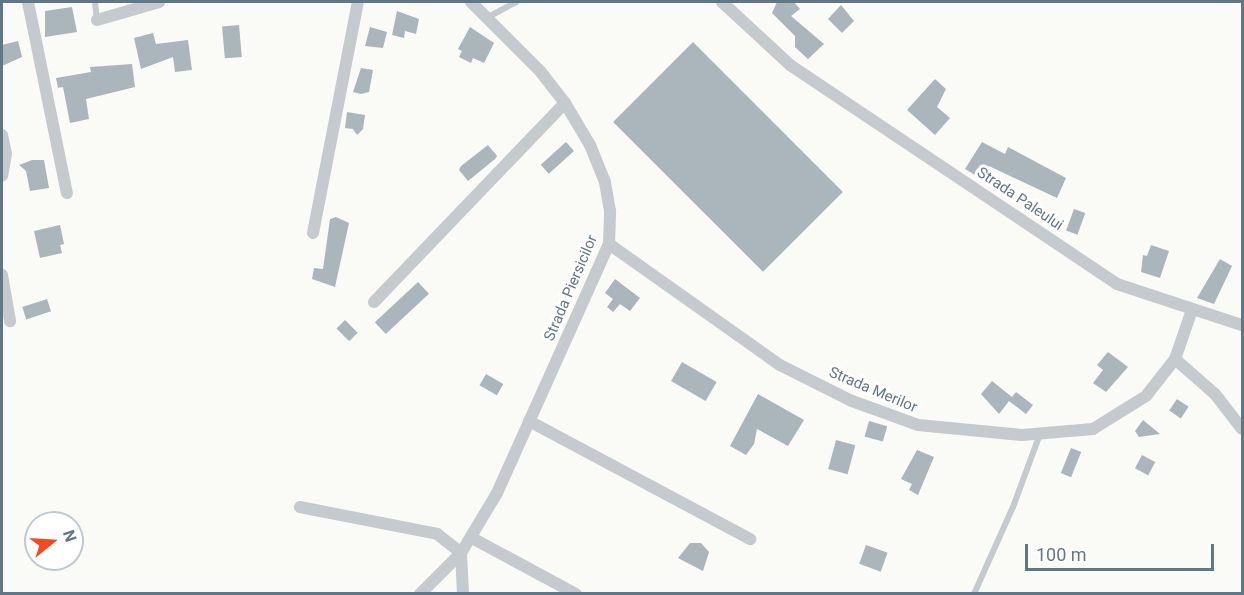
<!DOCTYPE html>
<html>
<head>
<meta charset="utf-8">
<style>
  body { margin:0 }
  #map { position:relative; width:1244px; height:595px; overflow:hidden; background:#fafaf7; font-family:Roboto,sans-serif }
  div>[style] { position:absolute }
  .building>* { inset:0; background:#abb5bc; transform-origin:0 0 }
  .service>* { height:6px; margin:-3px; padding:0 3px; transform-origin:3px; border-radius:3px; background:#c5cace }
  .minor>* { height:12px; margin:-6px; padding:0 6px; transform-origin:6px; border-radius:6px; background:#c5cace }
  span { translate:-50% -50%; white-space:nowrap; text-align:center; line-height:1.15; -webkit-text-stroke:6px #fff; paint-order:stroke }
  .street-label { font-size:15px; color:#627785 }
  .frame { position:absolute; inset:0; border:3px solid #627785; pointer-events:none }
  .north { position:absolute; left:24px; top:511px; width:60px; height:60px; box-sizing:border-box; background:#fff; border:2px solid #c0c9ce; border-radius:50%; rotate:72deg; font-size:16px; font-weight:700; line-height:24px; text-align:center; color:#627785 }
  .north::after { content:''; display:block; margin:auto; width:21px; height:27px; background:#f14a20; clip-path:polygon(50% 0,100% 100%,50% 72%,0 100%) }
  .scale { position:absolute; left:1025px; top:544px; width:189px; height:27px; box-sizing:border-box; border:3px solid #627785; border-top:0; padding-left:8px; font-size:18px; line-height:21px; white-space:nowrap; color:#627785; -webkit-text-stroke:4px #fff; paint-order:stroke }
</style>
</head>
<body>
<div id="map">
  <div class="building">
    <div style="clip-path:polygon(777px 2px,794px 2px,800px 9px,791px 16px,824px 44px,808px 59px,795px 47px,795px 36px,772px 13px)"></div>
    <div style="clip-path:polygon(841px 5px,854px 21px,842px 33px,828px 19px)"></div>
    <div style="clip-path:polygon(72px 7px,77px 32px,45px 37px,45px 11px)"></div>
    <div style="clip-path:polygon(397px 11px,419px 19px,416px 34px,405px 31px,404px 38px,392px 35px)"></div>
    <div style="left:239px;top:25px;width:32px;height:17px;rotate:85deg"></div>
    <div style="clip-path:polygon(370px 27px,387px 32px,383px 48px,365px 46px)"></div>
    <div style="clip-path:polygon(470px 27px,494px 43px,484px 63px,473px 58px,471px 63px,459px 57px,462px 51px,458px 49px)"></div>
    <div style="clip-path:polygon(153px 33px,156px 44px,188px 40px,192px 70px,175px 72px,173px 57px,141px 69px,134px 38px)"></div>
    <div style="clip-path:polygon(18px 41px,22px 57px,2px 66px,2px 45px)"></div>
    <div style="left:693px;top:42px;width:212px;height:113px;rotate:45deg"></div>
    <div style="clip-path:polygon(132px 64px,135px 87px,86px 99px,89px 119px,70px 123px,63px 87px,58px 88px,56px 78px,91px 72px,90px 67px)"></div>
    <div style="clip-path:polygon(361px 68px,373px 70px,369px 92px,361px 94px,353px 92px)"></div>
    <div style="clip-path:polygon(935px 79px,946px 89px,937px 107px,950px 118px,935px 135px,907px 110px)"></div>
    <div style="clip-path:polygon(347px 112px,365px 115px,363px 129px,357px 135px,353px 129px,345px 128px)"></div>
    <div style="left:566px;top:142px;width:12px;height:34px;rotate:48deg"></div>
    <div style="clip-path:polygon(982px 142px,1005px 154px,1008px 147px,1066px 178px,1057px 198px,989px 166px,982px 179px,965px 169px)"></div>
    <div style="clip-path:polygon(488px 145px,497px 156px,495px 159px,468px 181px,459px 170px,461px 166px)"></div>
    <div style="clip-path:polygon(32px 160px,44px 160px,49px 188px,30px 191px,26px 171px,19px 165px)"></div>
    <div style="left:1074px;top:209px;width:12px;height:23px;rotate:20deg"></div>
    <div style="clip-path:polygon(336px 217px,349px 223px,335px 287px,312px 279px,314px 268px,323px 269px,330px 219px)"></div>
    <div style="clip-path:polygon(60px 225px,64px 244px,60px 245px,62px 253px,40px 258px,34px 231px)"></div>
    <div style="clip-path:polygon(1151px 245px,1169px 251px,1160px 278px,1141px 272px,1143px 255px,1147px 256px)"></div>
    <div style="clip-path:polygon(1220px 259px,1232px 266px,1214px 304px,1197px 298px)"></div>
    <div style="clip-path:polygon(615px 279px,640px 298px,630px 311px,620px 304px,613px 312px,607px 307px,613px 299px,605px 293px)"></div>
    <div style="left:418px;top:282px;width:16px;height:59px;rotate:47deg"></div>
    <div style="left:47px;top:299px;width:13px;height:26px;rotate:72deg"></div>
    <div style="left:345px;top:320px;width:18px;height:12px;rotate:45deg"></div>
    <div style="clip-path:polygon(1108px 352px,1128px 367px,1106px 392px,1093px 383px,1103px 370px,1097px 365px)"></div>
    <div style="left:682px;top:362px;width:40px;height:22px;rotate:30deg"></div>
    <div style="left:486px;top:374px;width:20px;height:13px;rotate:30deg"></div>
    <div style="clip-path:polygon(992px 381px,1012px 397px,1016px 392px,1033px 405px,1026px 414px,1009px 401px,999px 414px,981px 394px)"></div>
    <div style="clip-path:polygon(758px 394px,804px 420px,788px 446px,757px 429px,754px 444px,746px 455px,730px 446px)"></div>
    <div style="left:1177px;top:399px;width:14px;height:14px;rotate:34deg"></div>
    <div style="clip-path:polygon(1143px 420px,1160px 434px,1139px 437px,1135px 431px)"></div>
    <div style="left:869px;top:421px;width:19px;height:16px;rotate:16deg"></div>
    <div style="left:836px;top:440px;width:20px;height:30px;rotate:15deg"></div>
    <div style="left:1071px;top:448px;width:11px;height:27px;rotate:22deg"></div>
    <div style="clip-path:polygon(917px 450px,934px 457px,918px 495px,909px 490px,912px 484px,901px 479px)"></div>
    <div style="left:1142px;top:455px;width:15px;height:15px;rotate:28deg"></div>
    <div style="clip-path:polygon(690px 543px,701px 543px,709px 552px,703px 571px,678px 558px)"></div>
    <div style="left:866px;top:545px;width:23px;height:20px;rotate:20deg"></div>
  </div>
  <div class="service">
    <div style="left:95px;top:2px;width:18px;rotate:84deg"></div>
    <div style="left:488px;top:17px;width:32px;rotate:-28deg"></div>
    <div style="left:974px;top:594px;width:95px;rotate:-65.9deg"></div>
    <div style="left:1013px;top:507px;width:78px;rotate:-69.7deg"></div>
  </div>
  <div class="minor">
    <div style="left:28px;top:2px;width:195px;rotate:78.5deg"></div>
    <div style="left:722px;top:2px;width:93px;rotate:42.8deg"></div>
    <div style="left:790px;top:65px;width:394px;rotate:33.8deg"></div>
    <div style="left:1117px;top:284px;width:132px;rotate:18.2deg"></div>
    <div style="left:97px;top:20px;width:65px;rotate:-16.2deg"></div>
    <div style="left:2px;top:135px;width:19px;rotate:78deg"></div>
    <div style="left:6px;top:154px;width:22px;rotate:100deg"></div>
    <div style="left:313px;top:233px;width:235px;rotate:-79deg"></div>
    <div style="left:609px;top:244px;width:209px;rotate:35.3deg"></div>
    <div style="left:780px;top:365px;width:80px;rotate:26.6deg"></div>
    <div style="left:852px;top:401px;width:70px;rotate:20deg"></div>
    <div style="left:918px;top:425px;width:104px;rotate:5.5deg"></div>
    <div style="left:1022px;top:435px;width:71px;rotate:-4.8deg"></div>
    <div style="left:1093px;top:429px;width:62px;rotate:-31.9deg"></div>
    <div style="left:1146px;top:396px;width:47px;rotate:-51.9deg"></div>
    <div style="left:2px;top:275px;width:47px;rotate:80.1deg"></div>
    <div style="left:374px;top:302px;width:276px;rotate:-46.2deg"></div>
    <div style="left:1192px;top:310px;width:52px;rotate:109.1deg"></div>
    <div style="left:1175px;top:359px;width:53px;rotate:41.2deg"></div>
    <div style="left:1215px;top:394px;width:44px;rotate:52.4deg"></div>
    <div style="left:529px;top:421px;width:251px;rotate:28.1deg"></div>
    <div style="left:300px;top:507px;width:140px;rotate:11.1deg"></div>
    <div style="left:437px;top:534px;width:31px;rotate:38deg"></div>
    <div style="left:461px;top:553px;width:41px;rotate:87.2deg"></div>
    <div style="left:472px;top:538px;width:118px;rotate:28.3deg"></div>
    <div style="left:420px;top:594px;width:58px;rotate:-45deg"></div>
    <div style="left:461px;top:553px;width:70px;rotate:-59deg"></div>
    <div style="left:497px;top:493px;width:273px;rotate:-65.8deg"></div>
    <div style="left:609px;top:244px;width:33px;rotate:-88deg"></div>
    <div style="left:610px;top:211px;width:29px;rotate:-100deg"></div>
    <div style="left:605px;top:182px;width:40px;rotate:-112deg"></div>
    <div style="left:590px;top:145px;width:49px;rotate:-120.8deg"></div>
    <div style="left:565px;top:103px;width:39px;rotate:-128deg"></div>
    <div style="left:541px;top:72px;width:99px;rotate:-135deg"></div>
  </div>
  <div class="street-label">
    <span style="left:1020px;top:199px;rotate:34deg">Strada Paleului</span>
    <span style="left:571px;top:288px;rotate:-67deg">Strada Piersicilor</span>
    <span style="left:873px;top:390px;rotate:23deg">Strada Merilor</span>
  </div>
  <div class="frame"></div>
  <div class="north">N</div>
  <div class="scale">100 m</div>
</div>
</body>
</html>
